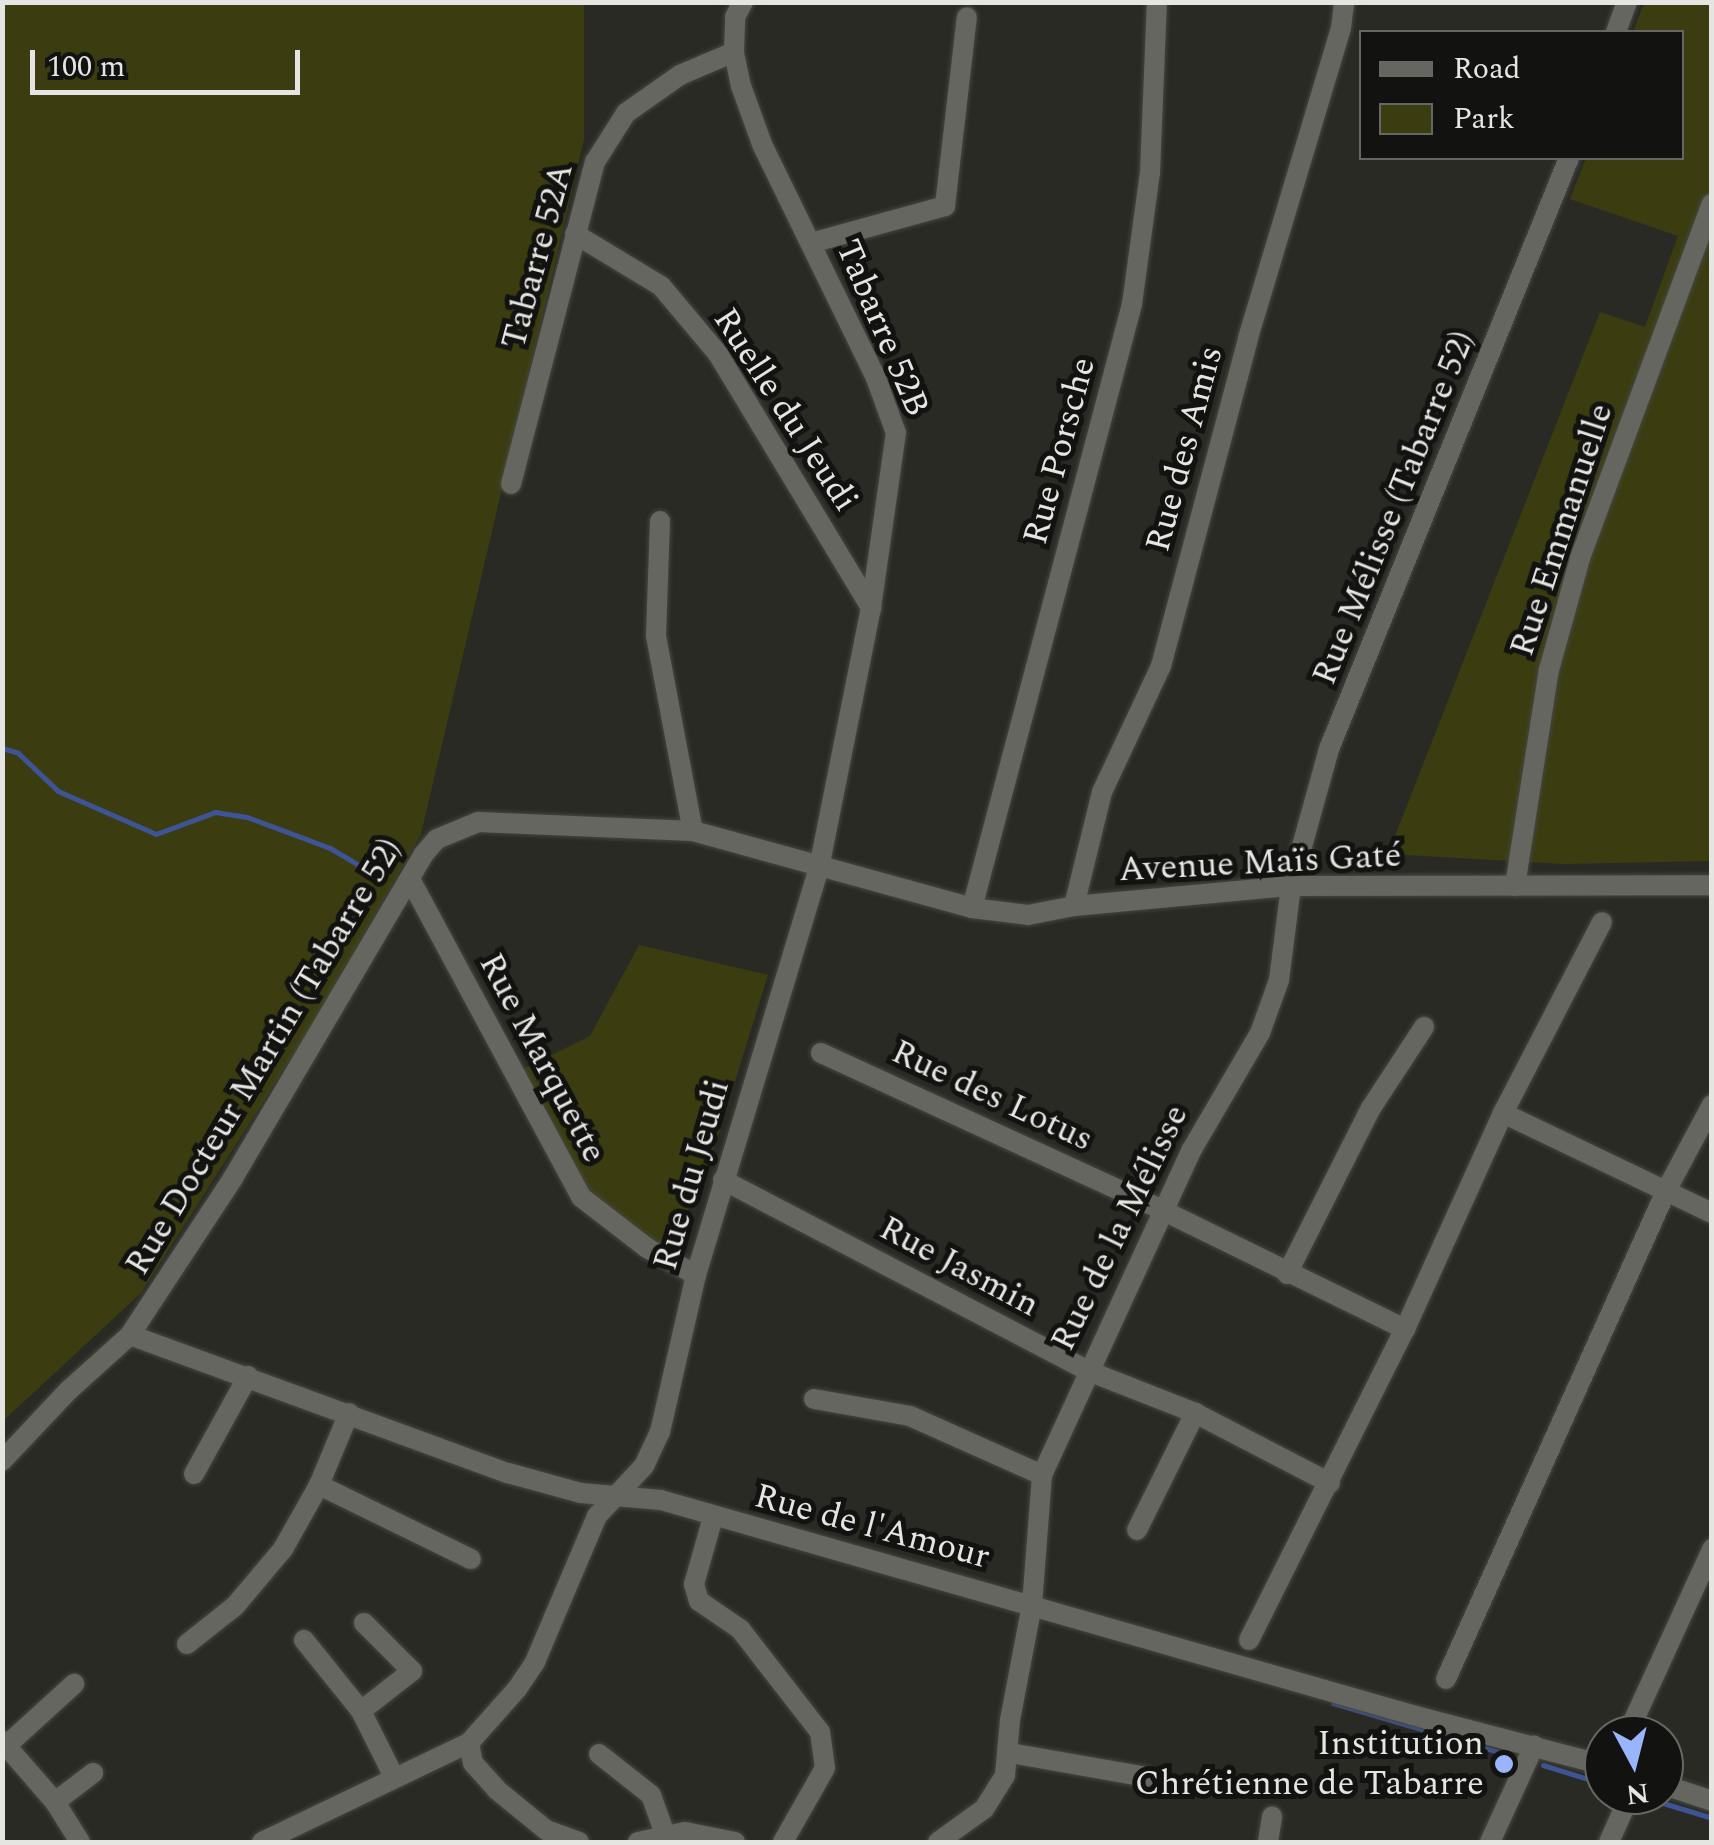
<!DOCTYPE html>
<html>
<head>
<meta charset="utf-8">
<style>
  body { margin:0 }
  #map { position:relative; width:1714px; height:1845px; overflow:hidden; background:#292a24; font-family:Spectral,serif }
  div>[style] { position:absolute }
  .green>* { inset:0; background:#3b3d10 }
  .stream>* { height:5px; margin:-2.5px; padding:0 2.5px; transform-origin:2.5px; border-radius:2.5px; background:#3e5496 }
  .roads { filter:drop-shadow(0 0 2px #454640) drop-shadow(0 0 2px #454640) }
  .minor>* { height:20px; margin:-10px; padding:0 10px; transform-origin:10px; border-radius:10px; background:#65665f }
  .dots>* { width:28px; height:28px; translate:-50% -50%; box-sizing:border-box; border:5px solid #121210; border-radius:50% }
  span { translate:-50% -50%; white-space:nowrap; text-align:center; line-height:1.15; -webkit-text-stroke:10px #121210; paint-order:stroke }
  .street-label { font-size:35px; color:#e5e6e2 }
  .poi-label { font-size:35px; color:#e5e6e2 }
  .right { translate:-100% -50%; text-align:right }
  .frame { position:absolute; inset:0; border:5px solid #e5e6e2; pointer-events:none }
  .legend { position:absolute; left:1359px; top:30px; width:325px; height:130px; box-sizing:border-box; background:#121210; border:2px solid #666764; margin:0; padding:12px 18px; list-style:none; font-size:30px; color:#e5e6e2 }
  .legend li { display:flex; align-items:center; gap:20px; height:50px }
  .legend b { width:50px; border:2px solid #666764 }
  .north { position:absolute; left:1584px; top:1715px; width:100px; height:100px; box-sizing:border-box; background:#121210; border:2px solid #666764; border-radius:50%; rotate:173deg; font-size:28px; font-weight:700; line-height:40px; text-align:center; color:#e5e6e2 }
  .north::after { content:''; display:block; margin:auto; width:35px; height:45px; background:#99b5fd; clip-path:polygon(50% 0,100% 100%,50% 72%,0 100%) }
  .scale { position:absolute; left:30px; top:50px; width:270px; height:45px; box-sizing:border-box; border:5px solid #e5e6e2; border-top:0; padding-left:12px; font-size:30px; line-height:35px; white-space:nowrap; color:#e5e6e2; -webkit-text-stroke:8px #121210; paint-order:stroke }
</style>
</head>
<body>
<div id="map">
  <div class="green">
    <div style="clip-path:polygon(3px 3px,584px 3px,584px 139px,421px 834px,311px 1027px,141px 1293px,3px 1421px)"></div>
    <div style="clip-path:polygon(1644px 3px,1711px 3px,1711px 861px,1564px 864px,1388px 854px,1600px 312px,1645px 327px,1678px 236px,1570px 199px,1586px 158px,1682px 158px,1682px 32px,1633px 32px)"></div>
    <div style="clip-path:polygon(639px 945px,768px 975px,704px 1181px,683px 1219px,683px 1253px,647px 1240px,581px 1185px,523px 1069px,590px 1036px)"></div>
  </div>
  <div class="stream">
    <div style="left:2px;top:748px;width:17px;rotate:17deg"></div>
    <div style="left:18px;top:753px;width:55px;rotate:43.5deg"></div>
    <div style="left:58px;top:791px;width:107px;rotate:23.7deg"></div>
    <div style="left:156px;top:834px;width:63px;rotate:-20.4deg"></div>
    <div style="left:215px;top:812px;width:32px;rotate:9deg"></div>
    <div style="left:247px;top:817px;width:89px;rotate:20.5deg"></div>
    <div style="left:330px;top:848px;width:43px;rotate:30.7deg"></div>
    <div style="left:1333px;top:1703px;width:183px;rotate:16.5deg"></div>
    <div style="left:1543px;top:1765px;width:64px;rotate:17.3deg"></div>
    <div style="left:1650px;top:1799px;width:65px;rotate:17deg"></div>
  </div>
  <div class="roads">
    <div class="minor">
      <div style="left:1616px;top:32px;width:32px;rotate:-70deg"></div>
      <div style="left:575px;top:234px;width:100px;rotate:31.2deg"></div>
      <div style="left:661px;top:286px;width:89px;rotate:50deg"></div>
      <div style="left:718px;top:354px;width:297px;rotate:58.9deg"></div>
      <div style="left:811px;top:243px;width:139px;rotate:-15.4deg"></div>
      <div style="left:945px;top:206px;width:190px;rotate:-83.4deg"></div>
      <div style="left:511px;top:484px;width:333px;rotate:-75.4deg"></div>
      <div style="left:595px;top:162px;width:58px;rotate:-57.7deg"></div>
      <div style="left:626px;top:113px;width:66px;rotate:-35.1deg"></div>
      <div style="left:680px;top:75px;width:59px;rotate:-23.1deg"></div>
      <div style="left:660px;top:521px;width:115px;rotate:92deg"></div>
      <div style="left:656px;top:636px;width:198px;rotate:79.3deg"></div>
      <div style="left:410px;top:879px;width:361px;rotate:61.7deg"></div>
      <div style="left:581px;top:1197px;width:83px;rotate:37.7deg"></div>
      <div style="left:647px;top:1248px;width:56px;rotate:28.9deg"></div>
      <div style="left:1515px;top:886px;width:219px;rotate:-81.1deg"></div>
      <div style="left:1549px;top:670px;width:116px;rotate:-74.5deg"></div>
      <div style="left:1580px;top:558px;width:378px;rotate:-69.6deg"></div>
      <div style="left:1074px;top:906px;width:117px;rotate:-76.2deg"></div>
      <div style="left:1102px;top:792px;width:139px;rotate:-64.9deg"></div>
      <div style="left:1161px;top:666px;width:339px;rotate:-75.1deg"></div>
      <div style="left:1248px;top:338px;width:324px;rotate:-73.3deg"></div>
      <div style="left:1341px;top:28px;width:26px;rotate:-83deg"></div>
      <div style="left:972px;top:908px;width:625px;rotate:-75.16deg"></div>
      <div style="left:1132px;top:304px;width:132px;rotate:-82.2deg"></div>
      <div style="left:1150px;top:173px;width:171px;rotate:-87.7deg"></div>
      <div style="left:821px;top:1053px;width:375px;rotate:24.7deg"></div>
      <div style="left:1162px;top:1210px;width:271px;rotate:26.1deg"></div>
      <div style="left:1503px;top:1113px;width:232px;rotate:25.6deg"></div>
      <div style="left:723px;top:1180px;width:410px;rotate:27.6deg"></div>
      <div style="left:1086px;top:1370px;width:117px;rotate:21.5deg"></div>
      <div style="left:1195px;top:1413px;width:152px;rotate:27.4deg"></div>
      <div style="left:1287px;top:1274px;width:186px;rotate:-63.2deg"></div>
      <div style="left:1371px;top:1108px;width:97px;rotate:-56.8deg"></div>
      <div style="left:130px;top:1335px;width:402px;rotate:20.1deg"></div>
      <div style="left:508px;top:1473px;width:76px;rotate:15.3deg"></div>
      <div style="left:581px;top:1493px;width:80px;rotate:5deg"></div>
      <div style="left:661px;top:1500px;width:797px;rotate:15.96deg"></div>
      <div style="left:1427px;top:1719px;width:183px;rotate:14.6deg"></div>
      <div style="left:814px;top:1399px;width:97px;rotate:10deg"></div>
      <div style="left:910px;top:1416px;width:145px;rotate:24.1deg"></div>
      <div style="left:2px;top:1461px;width:98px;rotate:-46.7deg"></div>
      <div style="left:69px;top:1390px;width:82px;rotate:-42deg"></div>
      <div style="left:130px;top:1335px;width:188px;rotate:-56.7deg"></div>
      <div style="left:233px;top:1178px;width:375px;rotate:-59.5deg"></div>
      <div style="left:423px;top:855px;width:21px;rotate:-49deg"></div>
      <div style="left:437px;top:839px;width:44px;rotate:-22.5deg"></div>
      <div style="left:478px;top:822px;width:215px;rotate:2.4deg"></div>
      <div style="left:693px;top:831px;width:289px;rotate:15.4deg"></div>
      <div style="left:972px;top:908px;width:56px;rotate:7.1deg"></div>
      <div style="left:1028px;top:915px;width:47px;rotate:-11.1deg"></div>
      <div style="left:1074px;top:906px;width:218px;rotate:-5.3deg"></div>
      <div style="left:1291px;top:886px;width:421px;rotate:-0.1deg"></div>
      <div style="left:194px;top:1474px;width:112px;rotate:-61.1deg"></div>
      <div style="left:319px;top:1485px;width:169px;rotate:26deg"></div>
      <div style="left:713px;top:1517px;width:70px;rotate:105.8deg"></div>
      <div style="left:694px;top:1584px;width:18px;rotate:74deg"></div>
      <div style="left:699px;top:1601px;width:50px;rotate:34.3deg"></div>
      <div style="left:740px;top:1629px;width:130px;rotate:52.2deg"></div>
      <div style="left:820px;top:1732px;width:36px;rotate:82deg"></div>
      <div style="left:825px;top:1768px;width:85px;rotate:119.6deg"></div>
      <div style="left:1137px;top:1530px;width:131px;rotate:-63.6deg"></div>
      <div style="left:304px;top:1640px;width:91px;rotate:51.2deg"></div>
      <div style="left:361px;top:1711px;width:72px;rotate:63.4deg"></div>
      <div style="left:1249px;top:1640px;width:348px;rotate:-63.4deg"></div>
      <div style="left:1405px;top:1329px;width:237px;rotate:-65.6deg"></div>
      <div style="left:1503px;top:1113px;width:215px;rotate:-62.6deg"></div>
      <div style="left:187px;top:1644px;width:61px;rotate:-38.4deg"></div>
      <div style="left:235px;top:1606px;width:75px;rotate:-49.9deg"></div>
      <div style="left:283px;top:1549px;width:73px;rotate:-60.6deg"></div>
      <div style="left:319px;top:1485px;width:78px;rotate:-67.4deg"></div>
      <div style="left:1446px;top:1679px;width:535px;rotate:-65.73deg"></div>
      <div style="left:1666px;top:1191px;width:98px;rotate:-61.9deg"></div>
      <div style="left:361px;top:1711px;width:65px;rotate:-38.1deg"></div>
      <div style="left:412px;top:1671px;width:68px;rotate:-135deg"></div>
      <div style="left:1627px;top:1735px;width:205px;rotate:-65.4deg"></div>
      <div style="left:2px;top:1741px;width:81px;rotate:49deg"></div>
      <div style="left:55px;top:1802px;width:47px;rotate:58deg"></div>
      <div style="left:469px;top:1743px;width:20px;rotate:79deg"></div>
      <div style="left:473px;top:1763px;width:36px;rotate:48deg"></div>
      <div style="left:497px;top:1790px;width:63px;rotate:39.2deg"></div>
      <div style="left:546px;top:1830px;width:35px;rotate:20deg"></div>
      <div style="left:7px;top:1745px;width:91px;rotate:-42.3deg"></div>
      <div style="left:1010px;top:1753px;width:138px;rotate:10deg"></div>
      <div style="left:599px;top:1754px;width:66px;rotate:38.3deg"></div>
      <div style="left:651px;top:1795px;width:41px;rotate:70.3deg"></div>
      <div style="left:1664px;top:1785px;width:51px;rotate:18.4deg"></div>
      <div style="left:55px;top:1802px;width:48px;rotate:-37.3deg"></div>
      <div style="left:262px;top:1842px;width:229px;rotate:-25.6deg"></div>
      <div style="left:469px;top:1743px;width:72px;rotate:-48.4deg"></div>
      <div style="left:517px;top:1689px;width:32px;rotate:-56deg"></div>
      <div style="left:535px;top:1662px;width:159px;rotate:-67deg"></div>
      <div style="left:597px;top:1516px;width:69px;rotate:-46.8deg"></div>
      <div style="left:644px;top:1466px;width:38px;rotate:-65deg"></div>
      <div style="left:660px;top:1432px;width:161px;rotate:-77.1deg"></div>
      <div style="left:696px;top:1275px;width:425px;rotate:-73.2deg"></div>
      <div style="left:819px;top:868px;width:265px;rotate:-78.7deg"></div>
      <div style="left:871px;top:608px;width:177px;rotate:-81.9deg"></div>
      <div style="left:896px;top:433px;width:59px;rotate:-110deg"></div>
      <div style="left:876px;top:378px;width:260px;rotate:-116deg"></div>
      <div style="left:762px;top:144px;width:62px;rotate:-109.9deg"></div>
      <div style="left:741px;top:86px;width:35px;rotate:-102deg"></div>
      <div style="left:734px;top:52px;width:35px;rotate:-88deg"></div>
      <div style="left:735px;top:17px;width:17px;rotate:-62deg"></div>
      <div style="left:638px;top:1842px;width:48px;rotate:-12deg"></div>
      <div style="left:685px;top:1832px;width:51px;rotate:11.3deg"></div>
      <div style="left:938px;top:1842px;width:57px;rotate:-35.7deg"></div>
      <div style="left:984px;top:1809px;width:40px;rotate:-58deg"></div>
      <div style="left:1005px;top:1775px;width:55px;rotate:-84.8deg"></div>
      <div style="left:1010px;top:1720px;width:117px;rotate:-79.2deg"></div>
      <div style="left:1032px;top:1605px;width:130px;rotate:-85.6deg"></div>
      <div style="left:1042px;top:1475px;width:357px;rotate:-65.3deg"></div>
      <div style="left:1191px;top:1151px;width:137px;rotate:-59.7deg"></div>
      <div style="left:1260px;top:1033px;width:56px;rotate:-70.3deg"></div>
      <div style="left:1279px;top:980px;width:95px;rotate:-82.7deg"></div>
      <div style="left:1291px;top:886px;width:142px;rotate:-74.5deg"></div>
      <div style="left:1329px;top:749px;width:638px;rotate:-67.9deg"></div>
      <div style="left:1268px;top:1842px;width:26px;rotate:-81deg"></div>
      <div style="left:1490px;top:1842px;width:106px;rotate:-65.4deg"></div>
      <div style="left:1609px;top:1842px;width:51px;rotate:-65.9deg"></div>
    </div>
  </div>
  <div class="dots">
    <div style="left:1504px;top:1764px;background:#99b5fd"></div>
  </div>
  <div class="street-label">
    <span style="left:538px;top:256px;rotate:-75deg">Tabarre 52A</span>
    <span style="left:882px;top:328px;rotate:67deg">Tabarre 52B</span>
    <span style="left:785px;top:410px;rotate:57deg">Ruelle du Jeudi</span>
    <span style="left:1185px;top:449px;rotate:-75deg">Rue des Amis</span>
    <span style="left:1060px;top:451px;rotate:-75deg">Rue Porsche</span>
    <span style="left:1394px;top:508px;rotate:-68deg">Rue Mélisse (Tabarre 52)</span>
    <span style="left:1562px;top:530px;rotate:-72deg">Rue Emmanuelle</span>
    <span style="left:1260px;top:863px;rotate:-3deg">Avenue Maïs Gaté</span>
    <span style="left:264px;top:1057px;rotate:-59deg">Rue Docteur Martin (Tabarre 52)</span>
    <span style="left:542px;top:1058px;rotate:62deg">Rue Marquette</span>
    <span style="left:992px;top:1096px;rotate:25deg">Rue des Lotus</span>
    <span style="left:692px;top:1175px;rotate:-74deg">Rue du Jeudi</span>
    <span style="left:1120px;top:1228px;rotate:-64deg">Rue de la Mélisse</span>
    <span style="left:959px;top:1267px;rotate:28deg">Rue Jasmin</span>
    <span style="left:872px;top:1527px;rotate:15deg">Rue de l'Amour</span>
  </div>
  <div class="poi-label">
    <span class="right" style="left:1484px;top:1764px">Institution<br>Chrétienne de Tabarre</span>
  </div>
  <div class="frame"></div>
  <ul class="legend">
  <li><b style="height:12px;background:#65665f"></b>Road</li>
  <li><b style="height:28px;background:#3b3d10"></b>Park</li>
  </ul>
  <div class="north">N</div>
  <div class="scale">100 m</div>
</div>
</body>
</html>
